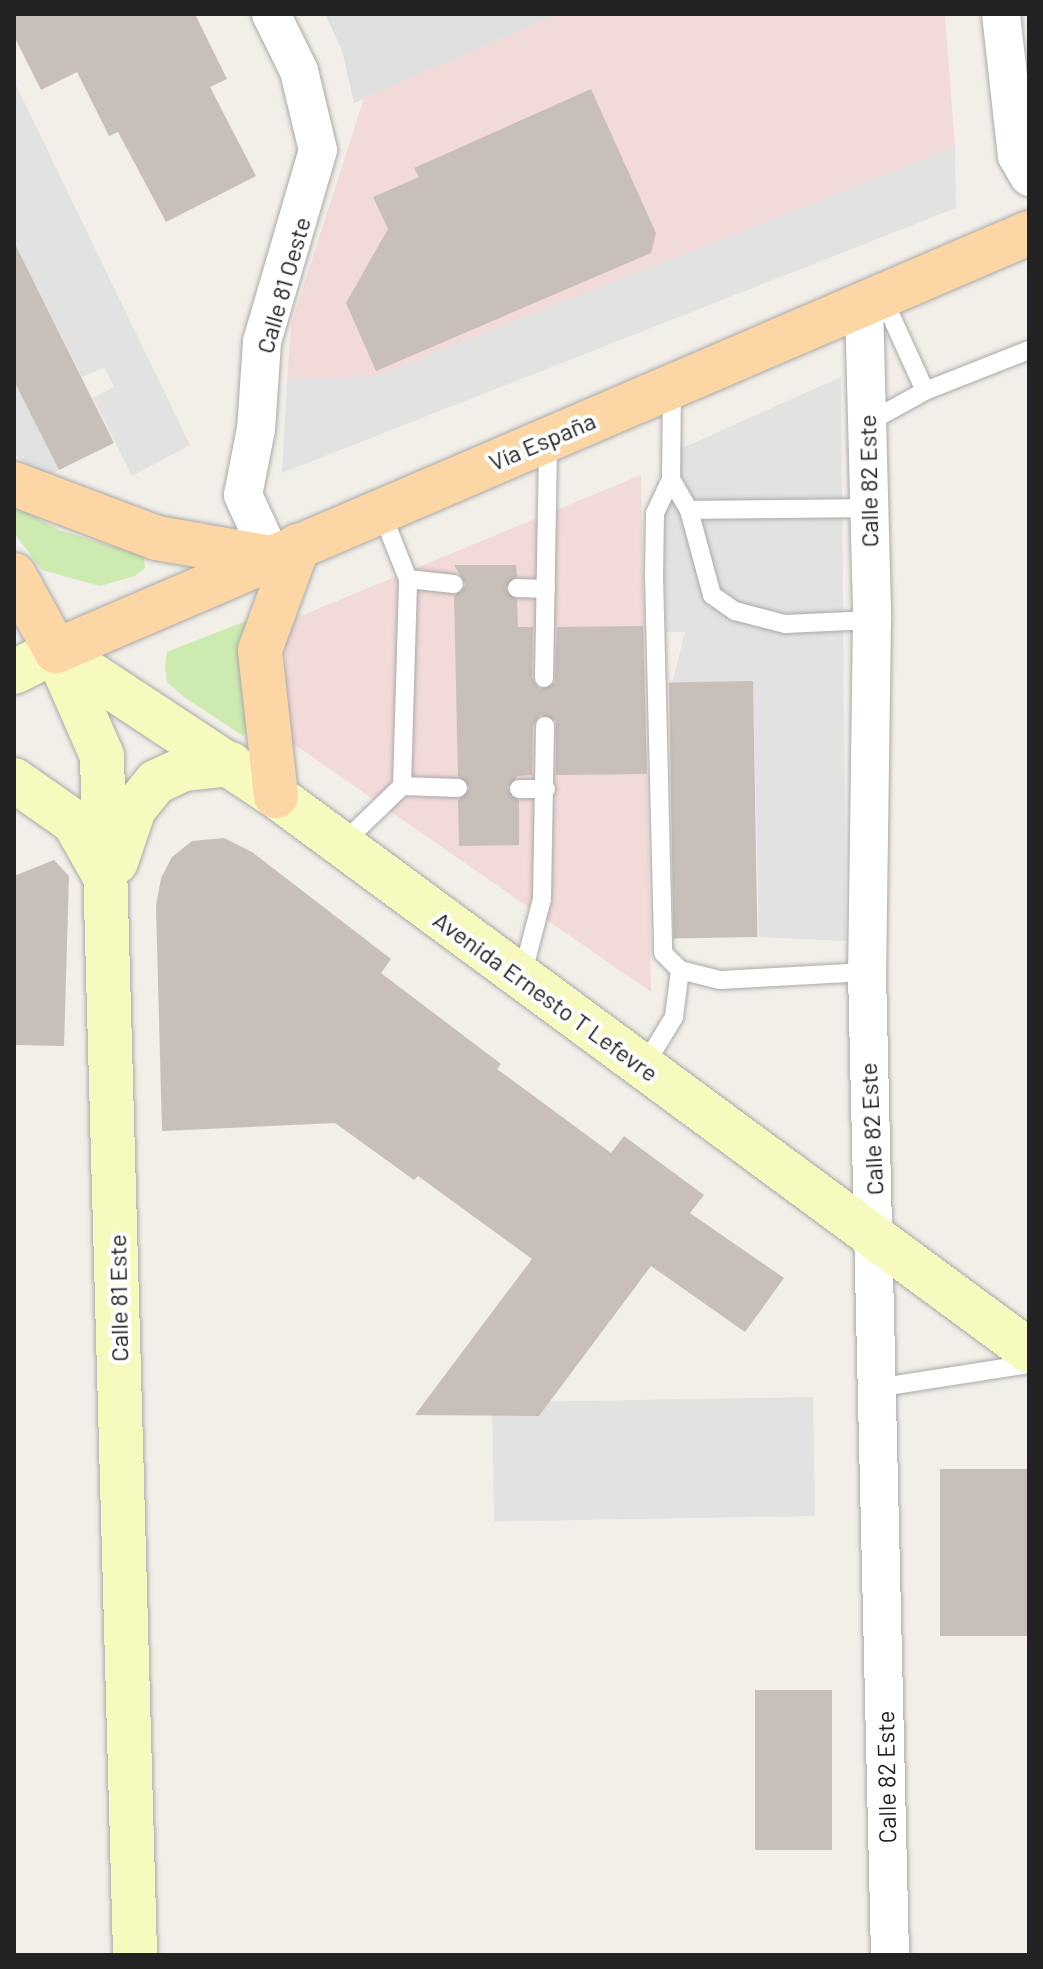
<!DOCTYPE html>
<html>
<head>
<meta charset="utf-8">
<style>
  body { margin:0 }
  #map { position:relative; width:1043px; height:1969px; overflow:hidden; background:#f2efe9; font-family:Barlow,sans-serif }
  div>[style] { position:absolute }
  .residential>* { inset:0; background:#e0dfdf }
  .commercial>* { inset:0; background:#f2dad9 }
  .grass>* { inset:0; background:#cdebb0 }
  .parking>* { inset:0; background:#e2e2e2; transform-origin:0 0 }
  .building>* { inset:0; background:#c7bfb8; transform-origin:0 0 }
  .roads { filter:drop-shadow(0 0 2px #a9a9a9) drop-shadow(0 0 2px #a9a9a9) }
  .lane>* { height:18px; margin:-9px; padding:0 9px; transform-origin:9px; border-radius:9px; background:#fff }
  .street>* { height:38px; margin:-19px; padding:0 19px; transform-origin:19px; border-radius:19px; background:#fff }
  .secondary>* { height:44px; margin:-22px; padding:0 22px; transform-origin:22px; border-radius:22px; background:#f7fabf }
  .primary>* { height:44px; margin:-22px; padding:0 22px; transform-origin:22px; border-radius:22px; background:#fcd6a4 }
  span { translate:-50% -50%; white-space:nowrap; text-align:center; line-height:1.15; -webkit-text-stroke:8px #fff; paint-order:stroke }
  .street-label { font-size:24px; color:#222 }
  .frame { position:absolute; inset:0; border:16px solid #222; pointer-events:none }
</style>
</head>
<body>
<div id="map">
  <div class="residential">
    <div style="clip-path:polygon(325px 14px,559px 14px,354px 103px,342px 50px)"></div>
  </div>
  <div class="commercial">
    <div style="clip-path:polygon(559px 14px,945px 14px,955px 147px,376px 376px,287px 379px,291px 325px,364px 98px)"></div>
    <div style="clip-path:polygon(641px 475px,651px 992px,285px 738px,286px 622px)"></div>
  </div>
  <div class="grass">
    <div style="clip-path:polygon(14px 505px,59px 530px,144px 556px,145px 568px,135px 576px,100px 586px,42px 570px,14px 533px)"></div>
    <div style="clip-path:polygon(256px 617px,251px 726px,243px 736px,184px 697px,167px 682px,165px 667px,167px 652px)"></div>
  </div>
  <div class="parking">
    <div style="clip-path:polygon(14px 81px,190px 445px,132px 476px,93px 398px,114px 387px,104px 367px,82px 377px,14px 242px)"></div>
    <div style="clip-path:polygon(955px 147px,956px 208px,282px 473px,287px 379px,376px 376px)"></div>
    <div style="clip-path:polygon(841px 377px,846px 941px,759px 937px,753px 682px,672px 683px,685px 632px,666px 632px,662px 457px)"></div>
    <div style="clip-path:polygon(14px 381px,59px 470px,45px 477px,14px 454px)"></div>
    <div style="left:813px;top:1397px;width:119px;height:321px;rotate:89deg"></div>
  </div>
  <div class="building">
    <div style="clip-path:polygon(14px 14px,195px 14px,227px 79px,210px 87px,256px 176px,166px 222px,118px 132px,109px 136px,77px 72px,41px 90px,14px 36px)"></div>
    <div style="clip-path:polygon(591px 89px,656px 233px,651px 253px,376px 371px,346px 303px,388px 229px,373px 197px,419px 177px,414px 168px)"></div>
    <div style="clip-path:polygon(14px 242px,114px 443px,59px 470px,14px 381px)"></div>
    <div style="clip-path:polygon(454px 565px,516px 565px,517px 576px,505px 588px,517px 600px,518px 627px,533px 627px,532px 678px,539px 689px,555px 683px,557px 627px,643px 626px,647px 774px,556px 775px,556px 721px,540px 715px,533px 726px,532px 775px,518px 776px,507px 788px,519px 801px,519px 845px,459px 846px,458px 800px,470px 788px,458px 776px,454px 596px,466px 585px)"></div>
    <div style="left:753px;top:681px;width:256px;height:84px;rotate:89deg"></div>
    <div style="clip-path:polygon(224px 838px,252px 852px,391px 959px,381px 973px,501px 1064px,497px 1069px,611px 1153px,624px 1136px,704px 1195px,690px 1213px,784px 1278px,745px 1332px,651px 1266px,539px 1416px,415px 1415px,532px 1259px,418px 1176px,414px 1180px,335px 1123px,162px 1131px,156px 906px,161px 878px,172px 857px,192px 841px)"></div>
    <div style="clip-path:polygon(54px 860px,69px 876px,64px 1046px,14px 1045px,14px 876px)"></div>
    <div style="left:1029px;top:1469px;width:167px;height:89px;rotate:90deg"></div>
    <div style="left:832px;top:1690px;width:160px;height:77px;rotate:90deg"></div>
  </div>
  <div class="roads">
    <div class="lane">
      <div style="left:882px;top:296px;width:104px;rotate:65.6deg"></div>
      <div style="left:672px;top:388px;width:91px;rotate:90.6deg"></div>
      <div style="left:671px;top:479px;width:36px;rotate:60deg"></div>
      <div style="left:689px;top:510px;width:88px;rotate:74.9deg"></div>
      <div style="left:712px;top:595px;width:28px;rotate:35deg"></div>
      <div style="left:735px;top:611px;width:52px;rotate:14.6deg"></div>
      <div style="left:785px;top:624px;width:87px;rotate:-2.6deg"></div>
      <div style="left:867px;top:423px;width:66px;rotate:-28.9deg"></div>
      <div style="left:925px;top:391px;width:112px;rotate:-21.5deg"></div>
      <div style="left:671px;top:479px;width:38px;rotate:115deg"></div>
      <div style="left:655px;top:513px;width:62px;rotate:90.9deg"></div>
      <div style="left:654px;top:575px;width:378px;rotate:88.6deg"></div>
      <div style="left:663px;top:953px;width:24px;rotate:45deg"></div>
      <div style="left:680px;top:970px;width:41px;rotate:14deg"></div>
      <div style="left:720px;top:980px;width:147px;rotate:-3.1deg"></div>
      <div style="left:689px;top:510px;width:180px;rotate:-0.6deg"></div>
      <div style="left:408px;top:579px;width:46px;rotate:6.2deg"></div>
      <div style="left:517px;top:588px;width:29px;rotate:2deg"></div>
      <div style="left:544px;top:678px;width:237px;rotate:-89deg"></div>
      <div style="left:402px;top:786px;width:56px;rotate:2deg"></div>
      <div style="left:519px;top:789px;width:27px"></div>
      <div style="left:341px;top:845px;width:85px;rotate:-44deg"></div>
      <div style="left:402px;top:786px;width:207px;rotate:-88.3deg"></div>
      <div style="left:408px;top:579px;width:73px;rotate:-111.7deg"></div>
      <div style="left:522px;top:976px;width:80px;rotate:-75.4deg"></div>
      <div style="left:542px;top:899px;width:173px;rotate:-89deg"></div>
      <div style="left:643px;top:1068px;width:60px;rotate:-58.7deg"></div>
      <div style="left:674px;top:1017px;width:47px;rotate:-82.7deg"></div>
      <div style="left:876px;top:1388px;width:155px;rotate:-8.9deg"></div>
    </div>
    <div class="street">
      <div style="left:271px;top:14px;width:64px;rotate:63.8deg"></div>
      <div style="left:299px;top:71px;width:81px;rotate:76.5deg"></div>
      <div style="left:318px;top:150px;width:200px;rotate:106.3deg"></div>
      <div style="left:262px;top:342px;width:87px;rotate:93.9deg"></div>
      <div style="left:256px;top:429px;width:67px;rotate:101.1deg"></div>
      <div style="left:243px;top:495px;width:69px;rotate:65.3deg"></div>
      <div style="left:1001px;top:14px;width:143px;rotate:83.6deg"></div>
      <div style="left:1017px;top:156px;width:24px;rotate:60deg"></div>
      <div style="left:864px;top:304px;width:316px;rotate:88.5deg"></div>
      <div style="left:872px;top:620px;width:352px;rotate:90.8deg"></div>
      <div style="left:867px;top:972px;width:983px;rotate:88.66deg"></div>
    </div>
    <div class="secondary">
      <div style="left:56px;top:651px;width:115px;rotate:66.3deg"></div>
      <div style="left:102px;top:756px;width:1199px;rotate:88.42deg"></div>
      <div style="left:56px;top:651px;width:263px;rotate:33.4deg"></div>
      <div style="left:276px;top:796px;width:935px;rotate:36.39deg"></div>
      <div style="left:14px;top:672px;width:47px;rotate:-26.6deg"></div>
      <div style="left:14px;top:780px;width:73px;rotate:35deg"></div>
      <div style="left:74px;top:822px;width:61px;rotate:60.5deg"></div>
      <div style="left:116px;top:862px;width:56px;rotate:-71.2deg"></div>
      <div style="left:134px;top:809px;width:35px;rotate:-51deg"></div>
      <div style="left:156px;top:782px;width:31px;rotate:-25deg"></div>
      <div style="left:184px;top:769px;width:47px;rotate:-6.1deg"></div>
    </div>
    <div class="primary">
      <div style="left:14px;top:484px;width:153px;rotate:20.7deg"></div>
      <div style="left:157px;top:538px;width:117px;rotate:9.9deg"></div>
      <div style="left:14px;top:575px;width:87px;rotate:61.1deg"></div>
      <div style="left:56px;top:651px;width:1059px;rotate:-23.25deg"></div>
      <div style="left:276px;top:796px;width:147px;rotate:-96.3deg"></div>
      <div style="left:260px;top:650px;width:111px;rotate:-69.9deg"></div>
    </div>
  </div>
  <div class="street-label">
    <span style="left:283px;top:285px;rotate:-74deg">Calle 81 Oeste</span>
    <span style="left:542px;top:441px;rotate:-23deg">Vía España</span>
    <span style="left:868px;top:481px;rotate:-91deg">Calle 82 Este</span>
    <span style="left:546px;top:996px;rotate:36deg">Avenida Ernesto T Lefevre</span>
    <span style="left:871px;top:1129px;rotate:-93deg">Calle 82 Este</span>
    <span style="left:118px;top:1298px;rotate:-91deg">Calle 81 Este</span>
    <span style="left:886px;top:1777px;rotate:-91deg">Calle 82 Este</span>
  </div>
  <div class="frame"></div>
</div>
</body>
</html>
